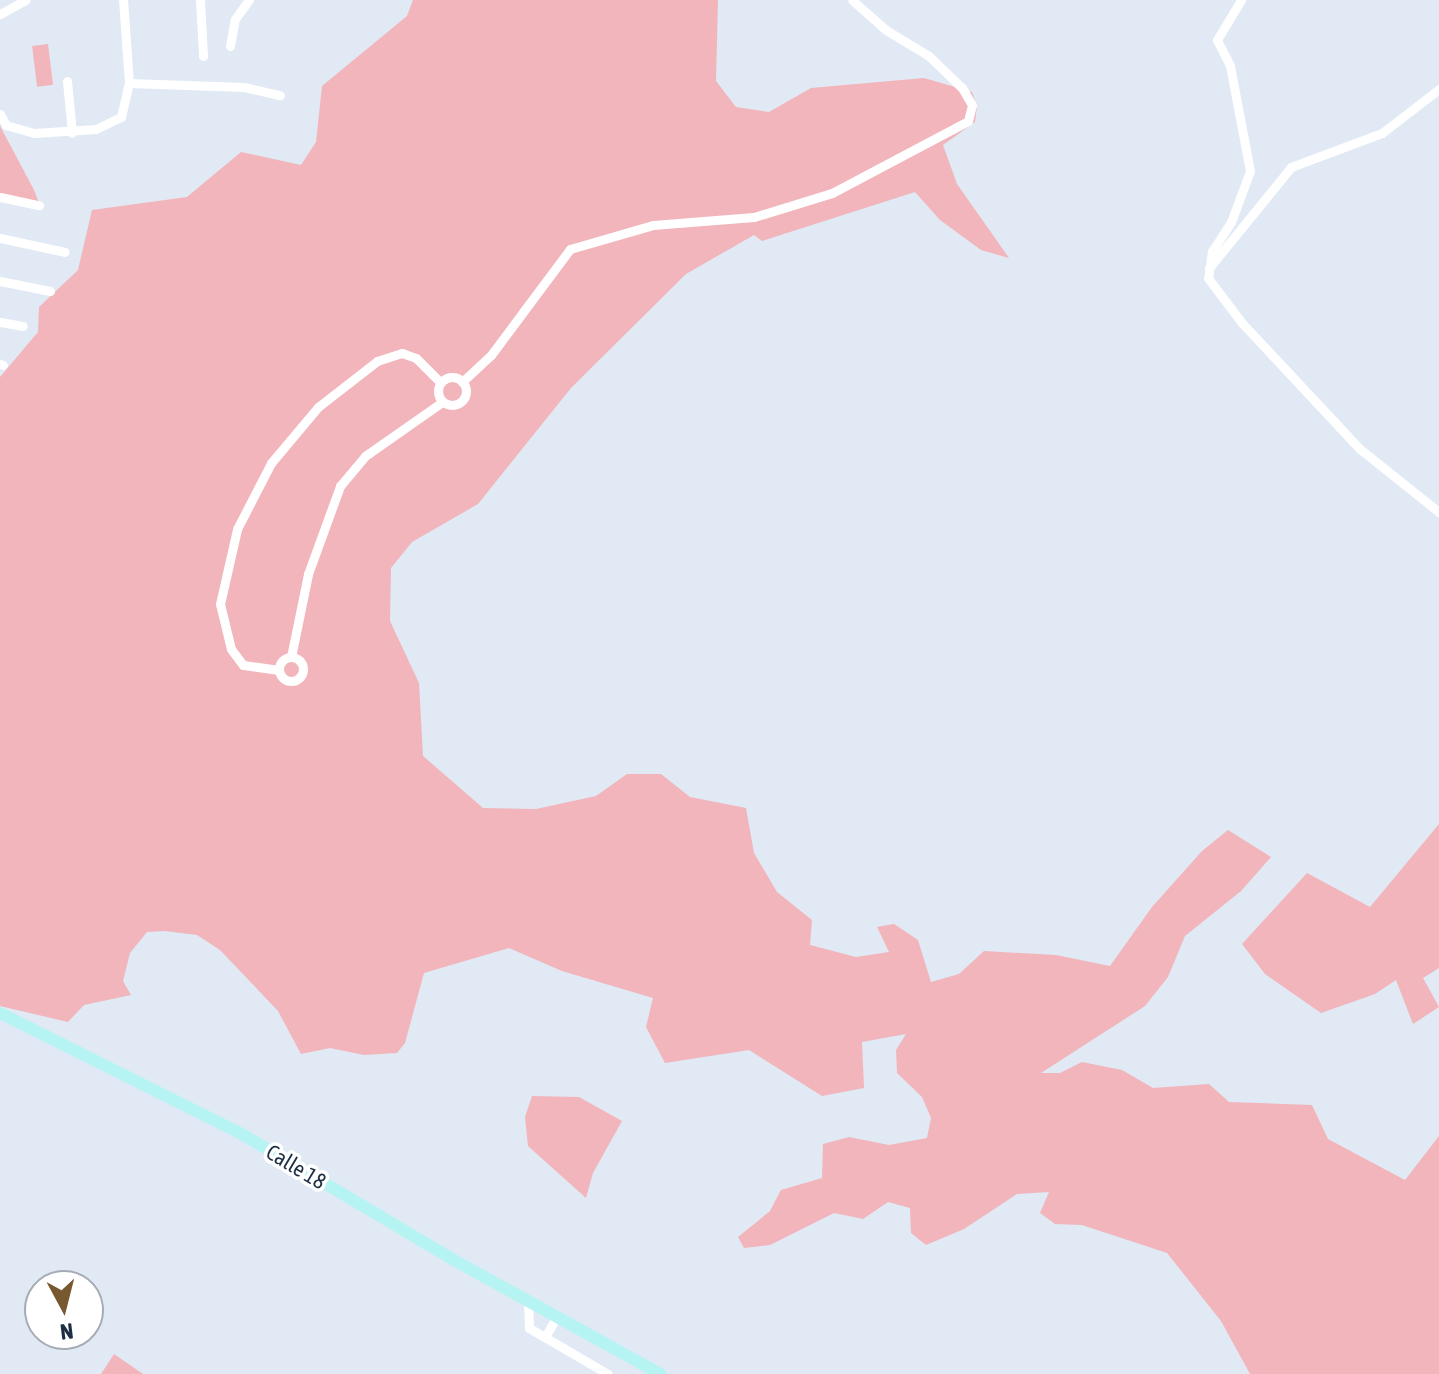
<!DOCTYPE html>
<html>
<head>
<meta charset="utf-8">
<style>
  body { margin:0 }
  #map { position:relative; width:1439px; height:1374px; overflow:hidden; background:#e0e9f4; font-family:"Asap Condensed",sans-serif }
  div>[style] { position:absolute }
  .green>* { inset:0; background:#f1b5bb; transform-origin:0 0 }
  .minor>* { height:9px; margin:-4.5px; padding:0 4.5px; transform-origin:4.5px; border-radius:4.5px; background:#fff }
  .minor>.ring { margin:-4.5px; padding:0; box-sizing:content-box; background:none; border:9px solid #fff; border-radius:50% }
  .secondary>* { height:12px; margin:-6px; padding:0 6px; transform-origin:6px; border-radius:6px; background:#b6f4f3 }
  span { translate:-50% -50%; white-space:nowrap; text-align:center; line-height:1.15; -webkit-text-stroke:7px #fff; paint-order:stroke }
  .street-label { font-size:22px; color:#1e2f43 }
  .north { position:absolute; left:24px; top:1270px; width:80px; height:80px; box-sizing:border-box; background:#fff; border:2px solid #a5acb4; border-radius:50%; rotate:173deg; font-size:22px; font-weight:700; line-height:32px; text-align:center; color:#1e2f43 }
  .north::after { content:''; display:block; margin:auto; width:28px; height:36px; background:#78582e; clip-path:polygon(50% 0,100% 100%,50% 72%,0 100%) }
</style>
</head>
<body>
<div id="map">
  <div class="green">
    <div style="clip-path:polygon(413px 0,718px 0,716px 81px,736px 107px,769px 112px,811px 88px,924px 78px,972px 92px,977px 106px,975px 122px,943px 145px,957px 184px,1009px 258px,981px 250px,940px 220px,915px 192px,762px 241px,754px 235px,686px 274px,571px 388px,478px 504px,412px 542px,391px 568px,390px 621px,419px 683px,423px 756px,483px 808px,536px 809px,596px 796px,627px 774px,661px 774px,690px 797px,746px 808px,754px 853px,777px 892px,812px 920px,810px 945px,856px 957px,889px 952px,877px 927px,894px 924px,918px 940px,931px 982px,959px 974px,984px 951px,1056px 955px,1110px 966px,1152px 907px,1202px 851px,1228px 830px,1271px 857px,1241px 891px,1185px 936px,1168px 977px,1145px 1006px,1041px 1073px,1060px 1073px,1082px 1062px,1122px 1070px,1153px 1088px,1209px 1084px,1229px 1102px,1312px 1105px,1328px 1139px,1405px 1180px,1439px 1136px,1439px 1374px,1250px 1374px,1221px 1321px,1167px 1253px,1082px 1225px,1055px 1224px,1040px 1213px,1049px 1192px,1017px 1194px,964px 1229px,926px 1245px,911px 1233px,910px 1208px,888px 1202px,863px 1219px,834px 1213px,770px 1245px,744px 1248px,738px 1237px,770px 1211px,781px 1190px,822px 1178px,823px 1144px,849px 1137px,889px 1145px,927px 1138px,931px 1118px,922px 1097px,897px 1073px,896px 1050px,906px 1034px,862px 1042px,864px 1088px,822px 1096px,749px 1050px,665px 1063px,646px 1027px,653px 998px,562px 971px,509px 948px,424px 973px,405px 1043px,397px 1053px,364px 1055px,330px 1048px,301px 1054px,278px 1011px,220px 950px,197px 935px,165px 931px,147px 932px,130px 953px,123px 981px,131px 995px,84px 1005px,68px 1022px,0 1006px,0 377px,38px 332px,39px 307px,78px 270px,92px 210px,187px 197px,241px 152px,301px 165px,316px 142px,322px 86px,407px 16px)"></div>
    <div style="left:48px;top:44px;width:41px;height:16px;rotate:83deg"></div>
    <div style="clip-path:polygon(0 126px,34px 190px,39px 203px,0 195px)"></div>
    <div style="clip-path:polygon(1439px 824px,1439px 968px,1423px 978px,1439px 1007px,1413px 1024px,1396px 980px,1375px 994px,1321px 1013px,1265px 974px,1242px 944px,1307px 873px,1370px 907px)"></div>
    <div style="clip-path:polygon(532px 1096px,579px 1097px,622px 1121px,593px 1173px,586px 1198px,528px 1146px,525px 1117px)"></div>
    <div style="clip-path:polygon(114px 1354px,143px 1374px,101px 1374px)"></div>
  </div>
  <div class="minor">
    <div style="left:200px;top:0;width:56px;rotate:86.9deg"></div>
    <div style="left:1241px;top:0;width:47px;rotate:121deg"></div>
    <div style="left:1217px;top:40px;width:29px;rotate:63deg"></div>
    <div style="left:1230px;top:66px;width:107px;rotate:79.2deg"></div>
    <div style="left:1250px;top:171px;width:54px;rotate:110.4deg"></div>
    <div style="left:1231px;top:222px;width:35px;rotate:123deg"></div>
    <div style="left:1212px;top:251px;width:27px;rotate:98deg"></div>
    <div style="left:1208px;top:278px;width:56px;rotate:52.9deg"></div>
    <div style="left:1242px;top:323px;width:173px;rotate:46.9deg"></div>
    <div style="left:1360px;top:449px;width:101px;rotate:38.6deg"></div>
    <div style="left:0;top:14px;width:29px;rotate:-29deg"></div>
    <div style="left:230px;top:46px;width:27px;rotate:-80deg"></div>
    <div style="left:235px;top:19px;width:24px;rotate:-54deg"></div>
    <div style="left:67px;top:81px;width:52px;rotate:84.5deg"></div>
    <div style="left:129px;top:83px;width:115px;rotate:2deg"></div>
    <div style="left:244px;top:87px;width:37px;rotate:13deg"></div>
    <div style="left:0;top:114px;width:13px;rotate:61deg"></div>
    <div style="left:6px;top:125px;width:29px;rotate:16deg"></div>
    <div style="left:34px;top:133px;width:62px;rotate:-3.7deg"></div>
    <div style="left:96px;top:129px;width:28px;rotate:-26deg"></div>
    <div style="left:121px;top:117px;width:35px;rotate:-77deg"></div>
    <div style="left:129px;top:83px;width:83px;rotate:-94.1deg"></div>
    <div style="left:0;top:197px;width:40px;rotate:12deg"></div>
    <div style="left:0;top:238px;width:66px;rotate:12.2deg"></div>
    <div style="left:1209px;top:268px;width:130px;rotate:-50.9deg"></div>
    <div style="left:1291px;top:167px;width:97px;rotate:-20.5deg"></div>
    <div style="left:1382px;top:133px;width:72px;rotate:-37.7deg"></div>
    <div style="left:0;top:281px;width:51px;rotate:11.3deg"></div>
    <div style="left:0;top:322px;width:23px;rotate:10deg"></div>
    <div style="left:0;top:364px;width:3px;rotate:18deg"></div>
    <div class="ring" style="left:438px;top:377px;width:19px;height:19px"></div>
    <div style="left:462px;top:382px;width:40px;rotate:-43deg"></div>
    <div style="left:491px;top:355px;width:132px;rotate:-53.3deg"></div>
    <div style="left:570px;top:249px;width:86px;rotate:-16.1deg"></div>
    <div style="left:653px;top:225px;width:101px;rotate:-4.5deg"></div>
    <div style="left:754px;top:217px;width:82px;rotate:-17.1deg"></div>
    <div style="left:832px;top:193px;width:154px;rotate:-27.9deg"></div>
    <div style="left:968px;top:121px;width:16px;rotate:-76deg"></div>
    <div style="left:972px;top:105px;width:20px;rotate:-120deg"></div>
    <div style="left:962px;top:88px;width:46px;rotate:-135.9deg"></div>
    <div style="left:929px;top:56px;width:50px;rotate:-148.8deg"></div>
    <div style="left:886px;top:30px;width:45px;rotate:-138.6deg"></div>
    <div class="ring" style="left:279px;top:657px;width:15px;height:15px"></div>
    <div style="left:291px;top:657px;width:85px;rotate:-78.4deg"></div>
    <div style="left:308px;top:574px;width:94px;rotate:-70deg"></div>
    <div style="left:340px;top:486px;width:39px;rotate:-50deg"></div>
    <div style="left:365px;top:456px;width:94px;rotate:-35deg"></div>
    <div style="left:279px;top:670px;width:36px;rotate:-172deg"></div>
    <div style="left:243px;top:665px;width:20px;rotate:-127deg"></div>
    <div style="left:231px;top:649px;width:46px;rotate:-103.7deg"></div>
    <div style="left:220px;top:604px;width:77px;rotate:-77.2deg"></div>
    <div style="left:237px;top:529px;width:74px;rotate:-62.7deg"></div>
    <div style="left:271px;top:463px;width:73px;rotate:-50deg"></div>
    <div style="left:318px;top:407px;width:75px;rotate:-37.9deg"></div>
    <div style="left:377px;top:361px;width:26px;rotate:-18deg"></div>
    <div style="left:402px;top:353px;width:15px;rotate:20deg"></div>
    <div style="left:416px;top:358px;width:34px;rotate:45deg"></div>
    <div style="left:528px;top:1301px;width:27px;rotate:88deg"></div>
    <div style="left:529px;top:1328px;width:91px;rotate:30.2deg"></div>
    <div style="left:545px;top:1337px;width:24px;rotate:-60deg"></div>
  </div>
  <div class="secondary">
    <div style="left:0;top:1013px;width:268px;rotate:26.6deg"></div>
    <div style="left:240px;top:1133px;width:247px;rotate:30.7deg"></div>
    <div style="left:452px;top:1259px;width:238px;rotate:28.9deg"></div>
  </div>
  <div class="street-label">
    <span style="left:296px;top:1167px;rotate:31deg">Calle 18</span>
  </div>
  <div class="north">N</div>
</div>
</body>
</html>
